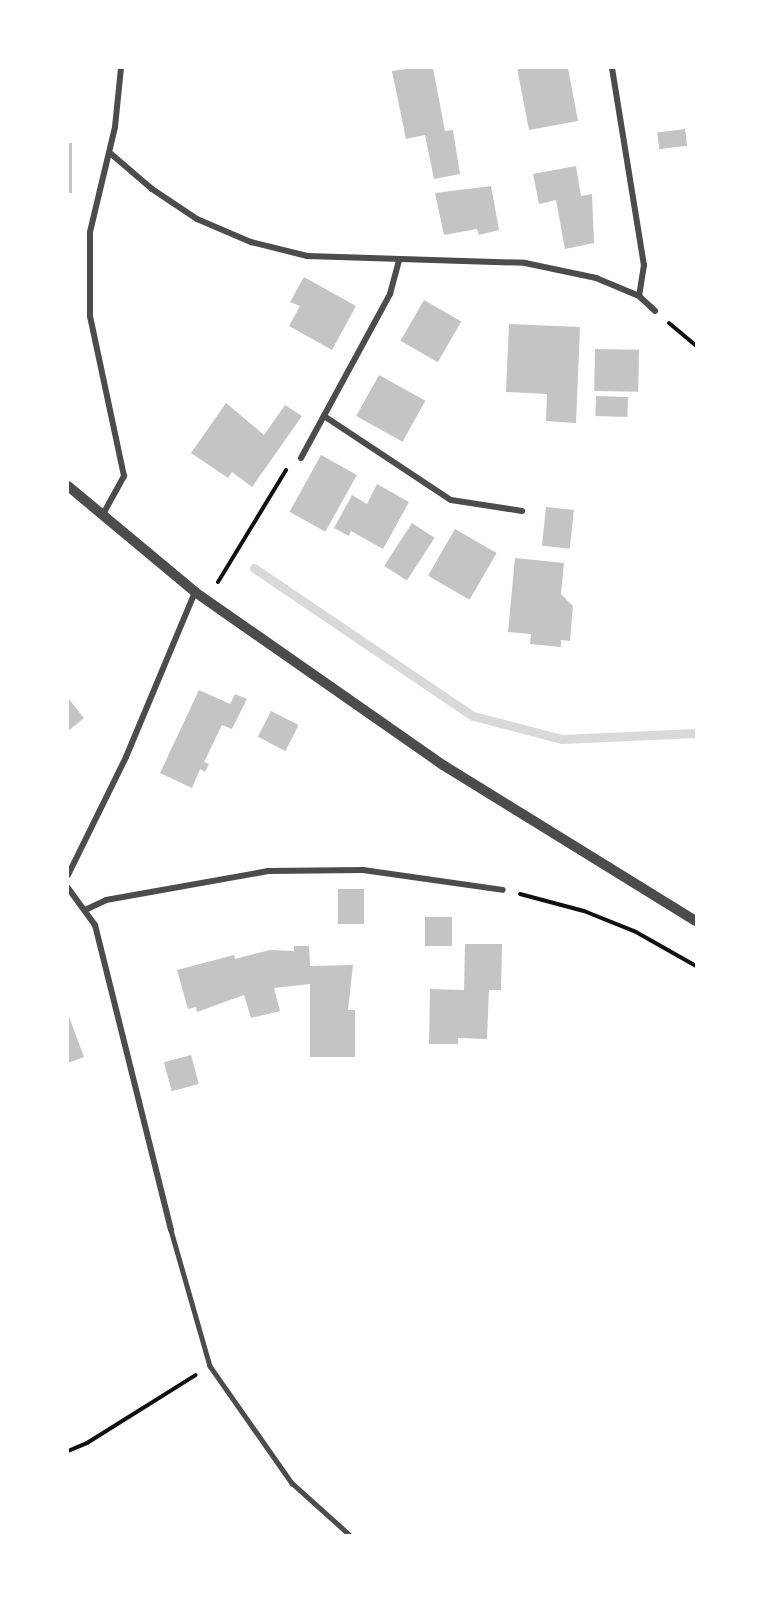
<!DOCTYPE html>
<html>
<head>
<meta charset="utf-8">
<style>
  body { margin:0 }
  #map { position:relative; width:764px; height:1603px; overflow:hidden; background:#fff; font-family:"Source Serif 4",serif }
  div>[style] { position:absolute }
  .stream>* { height:9px; margin:-4.5px; padding:0 4.5px; transform-origin:4.5px; border-radius:4.5px; background:#d9d9d9 }
  .building>* { inset:0; background:#c4c4c4; transform-origin:0 0 }
  .path>* { height:4px; margin:-2px; padding:0 2px; transform-origin:2px; border-radius:2px; background:#111 }
  .service>* { height:4.5px; margin:-2.25px; padding:0 2.25px; transform-origin:2.25px; border-radius:2.25px; background:#4c4c4c }
  .minor>* { height:6px; margin:-3px; padding:0 3px; transform-origin:3px; border-radius:3px; background:#4c4c4c }
  .tertiary>* { height:10px; margin:-5px; padding:0 5px; transform-origin:5px; border-radius:5px; background:#4c4c4c }
  span { translate:-50% -50%; white-space:nowrap; text-align:center; line-height:1.15; -webkit-text-stroke:4.5px #fff; paint-order:stroke }
  .frame { position:absolute; inset:0; border:69px solid #fff; pointer-events:none }
</style>
</head>
<body>
<div id="map">
  <div class="stream">
    <div style="left:254px;top:568px;width:264px;rotate:34.1deg"></div>
    <div style="left:473px;top:716px;width:92px;rotate:14.5deg"></div>
    <div style="left:562px;top:739px;width:134px;rotate:-2.6deg"></div>
  </div>
  <div class="building">
    <div style="clip-path:polygon(414px 68px,433px 68px,445px 131px,453px 130px,460px 174px,434px 179px,425px 135px,406px 139px,392px 71px)"></div>
    <div style="clip-path:polygon(517px 68px,568px 68px,578px 121px,529px 130px)"></div>
    <div style="left:685px;top:129px;width:17px;height:28px;rotate:83deg"></div>
    <div style="left:68px;top:143px;width:4px;height:50px"></div>
    <div style="clip-path:polygon(576px 166px,581px 196px,592px 194px,594px 243px,565px 249px,556px 200px,539px 204px,533px 174px)"></div>
    <div style="clip-path:polygon(491px 186px,499px 230px,479px 235px,477px 229px,444px 235px,435px 193px)"></div>
    <div style="clip-path:polygon(304px 277px,356px 306px,332px 350px,289px 326px,300px 306px,290px 302px)"></div>
    <div style="left:424px;top:300px;width:43px;height:47px;rotate:30deg"></div>
    <div style="clip-path:polygon(509px 324px,580px 327px,576px 423px,546px 421px,547px 394px,506px 392px)"></div>
    <div style="left:595px;top:349px;width:44px;height:42px;rotate:1deg"></div>
    <div style="left:379px;top:375px;width:53px;height:47px;rotate:29deg"></div>
    <div style="left:596px;top:396px;width:32px;height:20px;rotate:2deg"></div>
    <div style="clip-path:polygon(226px 403px,264px 435px,285px 405px,302px 416px,252px 487px,232px 472px,228px 478px,191px 453px)"></div>
    <div style="left:321px;top:455px;width:41px;height:65px;rotate:29deg"></div>
    <div style="clip-path:polygon(377px 484px,409px 502px,383px 549px,351px 531px,349px 536px,334px 528px,352px 495px,367px 504px)"></div>
    <div style="left:546px;top:507px;width:28px;height:39px;rotate:6deg"></div>
    <div style="left:412px;top:523px;width:27px;height:51px;rotate:33deg"></div>
    <div style="left:455px;top:529px;width:48px;height:54px;rotate:30deg"></div>
    <div style="clip-path:polygon(515px 558px,564px 563px,561px 594px,573px 606px,570px 641px,561px 640px,561px 647px,530px 644px,531px 634px,508px 632px)"></div>
    <div style="clip-path:polygon(199px 690px,230px 704px,235px 694px,247px 699px,232px 729px,222px 725px,204px 762px,209px 764px,205px 772px,200px 769px,192px 788px,160px 773px)"></div>
    <div style="clip-path:polygon(68px 698px,84px 718px,68px 731px)"></div>
    <div style="left:271px;top:711px;width:31px;height:29px;rotate:27deg"></div>
    <div style="left:364px;top:889px;width:35px;height:26px;rotate:90deg"></div>
    <div style="left:425px;top:917px;width:27px;height:29px"></div>
    <div style="clip-path:polygon(465px 944px,502px 944px,501px 990px,489px 990px,487px 1039px,458px 1038px,458px 1044px,429px 1044px,430px 989px,464px 990px)"></div>
    <div style="clip-path:polygon(294px 946px,309px 946px,310px 966px,353px 965px,348px 1010px,355px 1010px,355px 1057px,310px 1057px,310px 984px,274px 988px,280px 1011px,251px 1018px,244px 995px,197px 1012px,196px 1007px,188px 1009px,177px 970px,234px 955px,235px 959px,270px 950px,294px 951px)"></div>
    <div style="clip-path:polygon(68px 1014px,84px 1057px,68px 1063px)"></div>
    <div style="left:191px;top:1055px;width:30px;height:28px;rotate:75deg"></div>
  </div>
  <div class="path">
    <div style="left:669px;top:323px;width:35px;rotate:40deg"></div>
    <div style="left:218px;top:582px;width:131px;rotate:-58.7deg"></div>
    <div style="left:520px;top:894px;width:66px;rotate:14.9deg"></div>
    <div style="left:584px;top:911px;width:56px;rotate:22deg"></div>
    <div style="left:636px;top:932px;width:69px;rotate:29.5deg"></div>
    <div style="left:68px;top:1451px;width:21px;rotate:-23deg"></div>
    <div style="left:87px;top:1443px;width:128px;rotate:-32deg"></div>
  </div>
  <div class="service">
    <div style="left:171px;top:1230px;width:141px;rotate:74deg"></div>
    <div style="left:210px;top:1366px;width:143px;rotate:55deg"></div>
    <div style="left:292px;top:1483px;width:79px;rotate:41.9deg"></div>
  </div>
  <div class="minor">
    <div style="left:612px;top:68px;width:200px;rotate:80.8deg"></div>
    <div style="left:644px;top:265px;width:31px;rotate:99deg"></div>
    <div style="left:110px;top:153px;width:55px;rotate:40.6deg"></div>
    <div style="left:152px;top:189px;width:54px;rotate:33.7deg"></div>
    <div style="left:197px;top:219px;width:59px;rotate:23.1deg"></div>
    <div style="left:251px;top:242px;width:58px;rotate:14deg"></div>
    <div style="left:307px;top:256px;width:218px;rotate:1.8deg"></div>
    <div style="left:525px;top:263px;width:73px;rotate:11.9deg"></div>
    <div style="left:596px;top:278px;width:47px;rotate:22.7deg"></div>
    <div style="left:639px;top:296px;width:22px;rotate:43deg"></div>
    <div style="left:324px;top:416px;width:152px;rotate:33.5deg"></div>
    <div style="left:451px;top:500px;width:72px;rotate:8.8deg"></div>
    <div style="left:301px;top:458px;width:187px;rotate:-61.5deg"></div>
    <div style="left:390px;top:294px;width:34px;rotate:-75deg"></div>
    <div style="left:102px;top:516px;width:46px;rotate:-61.2deg"></div>
    <div style="left:124px;top:476px;width:164px;rotate:-102deg"></div>
    <div style="left:90px;top:316px;width:84px;rotate:-90deg"></div>
    <div style="left:90px;top:232px;width:108px;rotate:-76.6deg"></div>
    <div style="left:115px;top:127px;width:59px;rotate:-84.2deg"></div>
    <div style="left:68px;top:875px;width:131px;rotate:-63.8deg"></div>
    <div style="left:126px;top:757px;width:179px;rotate:-67.3deg"></div>
    <div style="left:68px;top:888px;width:46px;rotate:53.9deg"></div>
    <div style="left:95px;top:925px;width:314px;rotate:76deg"></div>
    <div style="left:85px;top:910px;width:23px;rotate:-25deg"></div>
    <div style="left:106px;top:900px;width:165px;rotate:-10.1deg"></div>
    <div style="left:268px;top:871px;width:95px;rotate:-0.6deg"></div>
    <div style="left:363px;top:870px;width:141px;rotate:8.1deg"></div>
  </div>
  <div class="tertiary">
    <div style="left:68px;top:486px;width:165px;rotate:39.8deg"></div>
    <div style="left:195px;top:592px;width:302px;rotate:34.9deg"></div>
    <div style="left:443px;top:765px;width:297px;rotate:31.7deg"></div>
  </div>
  <div class="frame"></div>
</div>
</body>
</html>
